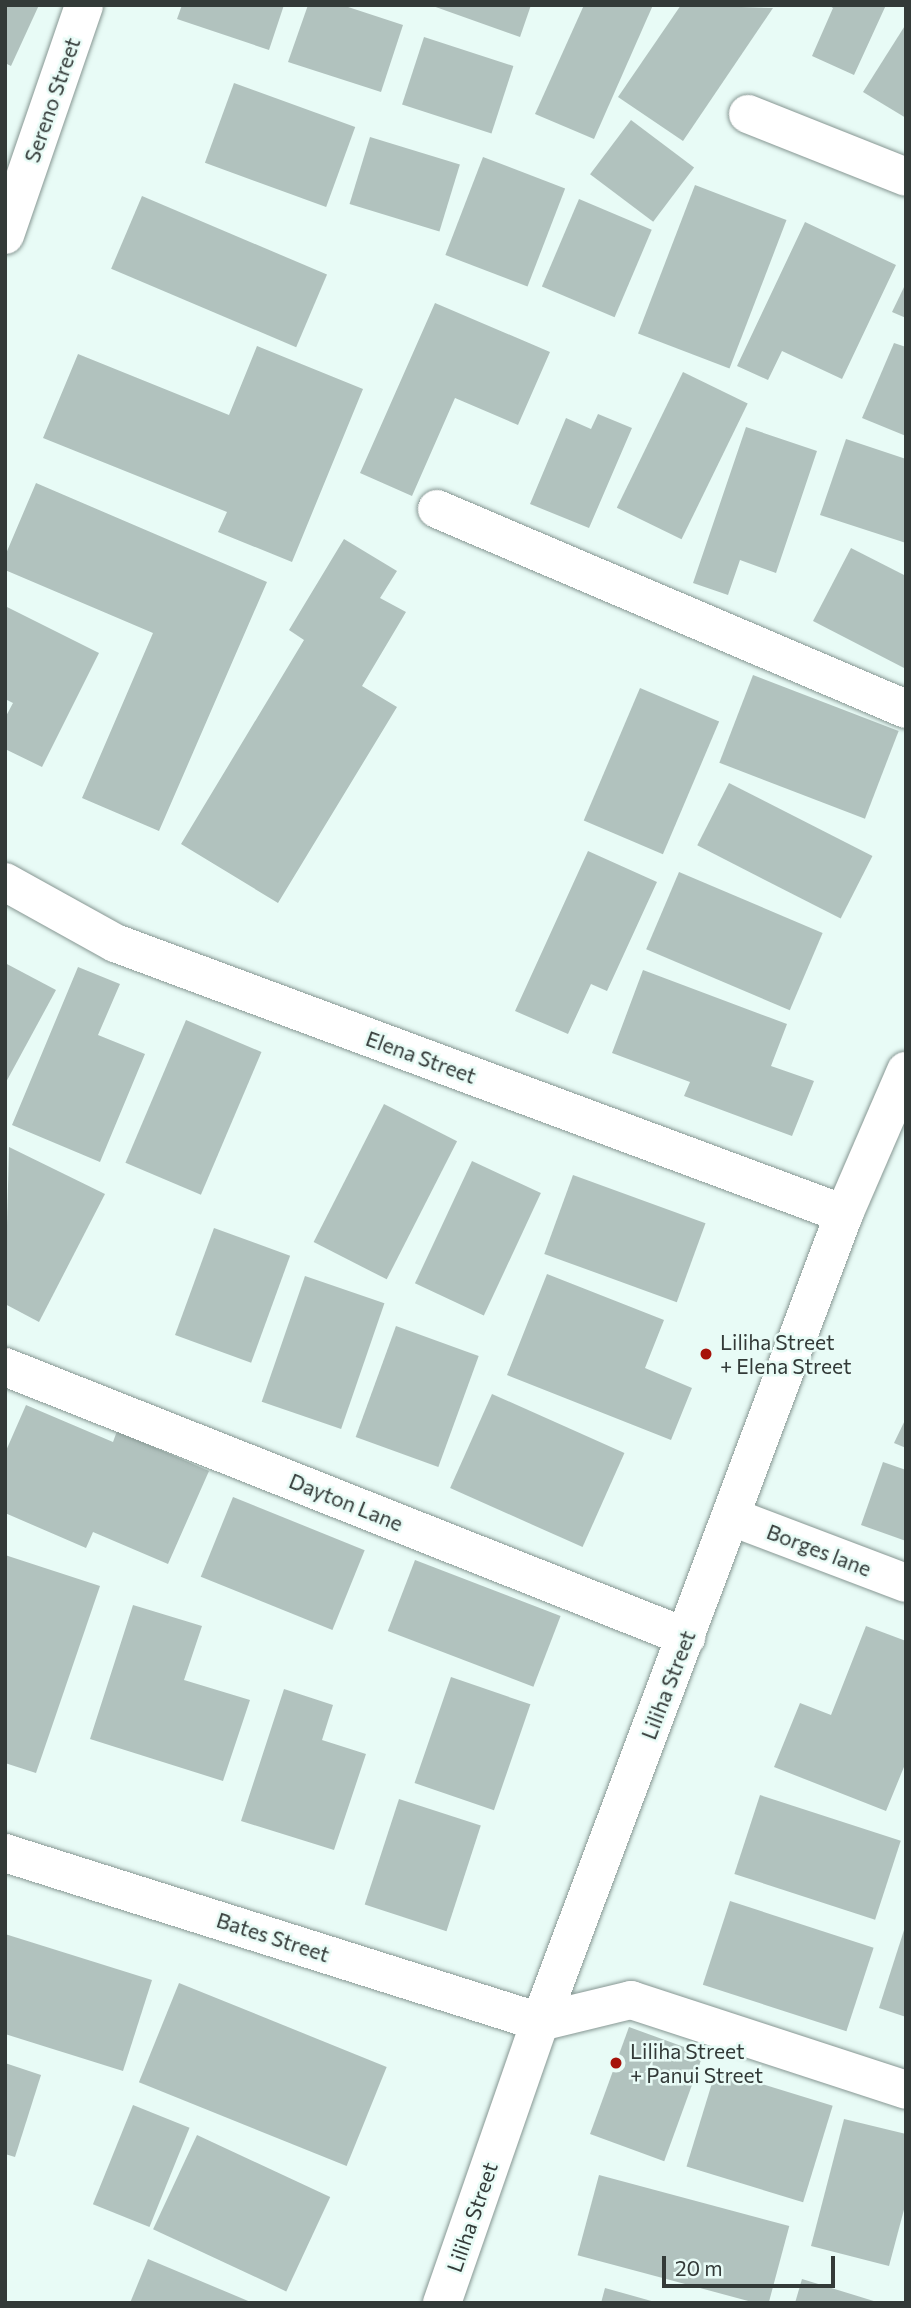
<!DOCTYPE html>
<html>
<head>
<meta charset="utf-8">
<style>
  body { margin:0 }
  #map { position:relative; width:911px; height:2308px; overflow:hidden; background:#e8fbf6; font-family:Commissioner,sans-serif }
  div>[style] { position:absolute }
  .building>* { inset:0; background:#b1c2be; transform-origin:0 0 }
  .roads { filter:drop-shadow(0 0 2px #879793) drop-shadow(0 0 2px #879793) }
  .street>* { height:38px; margin:-19px; padding:0 19px; transform-origin:19px; border-radius:19px; background:#fff }
  .secondary>* { height:38px; margin:-19px; padding:0 19px; transform-origin:19px; border-radius:19px; background:#fff }
  .dots>* { width:19px; height:19px; translate:-50% -50%; box-sizing:border-box; border:4px solid #e8fbf6; border-radius:50% }
  span { translate:-50% -50%; white-space:nowrap; text-align:center; line-height:1.15; -webkit-text-stroke:5px #e8fbf6; paint-order:stroke }
  .street-label { font-size:21px; color:#333a38 }
  .poi-label { font-size:21px; color:#333a38 }
  .left { translate:0 -50%; text-align:left }
  .frame { position:absolute; inset:0; border:7px solid #333a38; pointer-events:none }
  .scale { position:absolute; left:662px; top:2256px; width:173px; height:32px; box-sizing:border-box; border:4px solid #333a38; border-top:0; padding-left:9px; font-size:21px; line-height:24px; white-space:nowrap; color:#333a38; -webkit-text-stroke:5px #e8fbf6; paint-order:stroke }
</style>
</head>
<body>
<div id="map">
  <div class="building">
    <div style="clip-path:polygon(5px 5px,39px 5px,11px 66px,5px 63px)"></div>
    <div style="clip-path:polygon(182px 5px,284px 5px,269px 50px,177px 19px)"></div>
    <div style="clip-path:polygon(308px 5px,342px 5px,403px 25px,381px 92px,288px 62px)"></div>
    <div style="clip-path:polygon(430px 5px,531px 5px,520px 37px)"></div>
    <div style="clip-path:polygon(584px 5px,653px 5px,594px 139px,535px 114px)"></div>
    <div style="clip-path:polygon(681px 5px,773px 8px,683px 141px,618px 97px)"></div>
    <div style="clip-path:polygon(828px 5px,886px 5px,854px 75px,812px 56px,833px 8px)"></div>
    <div style="clip-path:polygon(906px 24px,906px 118px,863px 92px)"></div>
    <div style="left:424px;top:37px;width:94px;height:71px;rotate:18deg"></div>
    <div style="left:234px;top:83px;width:129px;height:85px;rotate:20deg"></div>
    <div style="left:631px;top:120px;width:79px;height:68px;rotate:37deg"></div>
    <div style="left:370px;top:137px;width:94px;height:70px;rotate:17deg"></div>
    <div style="left:483px;top:157px;width:88px;height:105px;rotate:21deg"></div>
    <div style="left:695px;top:185px;width:98px;height:159px;rotate:21deg"></div>
    <div style="left:142px;top:196px;width:201px;height:79px;rotate:23deg"></div>
    <div style="left:579px;top:199px;width:79px;height:95px;rotate:23deg"></div>
    <div style="clip-path:polygon(805px 222px,896px 265px,842px 379px,782px 351px,768px 380px,737px 366px)"></div>
    <div style="clip-path:polygon(906px 283px,906px 318px,892px 312px)"></div>
    <div style="clip-path:polygon(435px 303px,550px 352px,518px 425px,455px 398px,412px 496px,360px 473px)"></div>
    <div style="clip-path:polygon(894px 343px,906px 347px,906px 436px,862px 418px)"></div>
    <div style="clip-path:polygon(257px 346px,363px 389px,292px 562px,218px 532px,227px 512px,43px 438px,78px 354px,229px 415px)"></div>
    <div style="left:683px;top:372px;width:72px;height:151px;rotate:26deg"></div>
    <div style="clip-path:polygon(598px 414px,632px 428px,589px 528px,530px 504px,566px 418px,591px 429px)"></div>
    <div style="clip-path:polygon(746px 427px,817px 451px,776px 573px,740px 560px,728px 595px,693px 583px)"></div>
    <div style="clip-path:polygon(846px 439px,906px 459px,906px 543px,820px 515px)"></div>
    <div style="clip-path:polygon(36px 483px,267px 582px,159px 831px,82px 798px,153px 633px,5px 570px,5px 556px)"></div>
    <div style="clip-path:polygon(344px 539px,397px 571px,380px 598px,406px 612px,362px 686px,397px 707px,278px 903px,181px 844px,304px 640px,289px 630px)"></div>
    <div style="clip-path:polygon(851px 548px,906px 576px,906px 669px,813px 621px)"></div>
    <div style="clip-path:polygon(5px 606px,99px 653px,42px 767px,5px 749px,5px 718px,13px 703px,5px 699px)"></div>
    <div style="left:753px;top:675px;width:156px;height:94px;rotate:21deg"></div>
    <div style="left:640px;top:688px;width:86px;height:144px;rotate:23deg"></div>
    <div style="left:729px;top:783px;width:161px;height:70px;rotate:27deg"></div>
    <div style="clip-path:polygon(588px 851px,657px 882px,607px 991px,591px 984px,568px 1034px,515px 1011px)"></div>
    <div style="left:679px;top:872px;width:156px;height:84px;rotate:23deg"></div>
    <div style="clip-path:polygon(5px 963px,56px 990px,5px 1084px)"></div>
    <div style="clip-path:polygon(78px 967px,120px 984px,98px 1035px,145px 1054px,100px 1162px,12px 1125px)"></div>
    <div style="clip-path:polygon(643px 970px,787px 1024px,771px 1066px,814px 1081px,792px 1136px,684px 1096px,690px 1082px,612px 1053px)"></div>
    <div style="left:186px;top:1020px;width:82px;height:155px;rotate:23deg"></div>
    <div style="left:384px;top:1104px;width:82px;height:155px;rotate:27deg"></div>
    <div style="clip-path:polygon(9px 1147px,105px 1194px,39px 1322px,5px 1304px)"></div>
    <div style="left:472px;top:1161px;width:76px;height:135px;rotate:25deg"></div>
    <div style="left:573px;top:1175px;width:141px;height:84px;rotate:20deg"></div>
    <div style="left:214px;top:1228px;width:81px;height:114px;rotate:20deg"></div>
    <div style="clip-path:polygon(547px 1274px,664px 1320px,645px 1368px,692px 1388px,671px 1440px,507px 1375px)"></div>
    <div style="left:305px;top:1276px;width:84px;height:133px;rotate:19deg"></div>
    <div style="left:396px;top:1326px;width:88px;height:118px;rotate:20deg"></div>
    <div style="left:492px;top:1394px;width:145px;height:103px;rotate:24deg"></div>
    <div style="clip-path:polygon(26px 1405px,113px 1442px,117px 1431px,209px 1471px,168px 1564px,93px 1532px,86px 1548px,5px 1513px,5px 1453px)"></div>
    <div style="clip-path:polygon(906px 1418px,906px 1448px,894px 1443px)"></div>
    <div style="clip-path:polygon(883px 1462px,906px 1470px,906px 1541px,861px 1525px)"></div>
    <div style="left:233px;top:1497px;width:142px;height:86px;rotate:22deg"></div>
    <div style="clip-path:polygon(5px 1555px,100px 1586px,36px 1773px,5px 1763px)"></div>
    <div style="left:415px;top:1560px;width:156px;height:76px;rotate:21deg"></div>
    <div style="clip-path:polygon(133px 1605px,202px 1626px,184px 1680px,250px 1700px,223px 1781px,90px 1739px)"></div>
    <div style="clip-path:polygon(866px 1626px,906px 1641px,906px 1762px,886px 1811px,774px 1767px,800px 1703px,831px 1715px)"></div>
    <div style="left:451px;top:1677px;width:84px;height:112px;rotate:19deg"></div>
    <div style="clip-path:polygon(284px 1689px,333px 1705px,322px 1740px,366px 1754px,334px 1850px,241px 1821px)"></div>
    <div style="left:760px;top:1795px;width:148px;height:83px;rotate:18deg"></div>
    <div style="left:399px;top:1799px;width:86px;height:111px;rotate:18deg"></div>
    <div style="left:730px;top:1901px;width:151px;height:88px;rotate:18deg"></div>
    <div style="clip-path:polygon(905px 1927px,906px 1927px,906px 2017px,879px 2008px)"></div>
    <div style="clip-path:polygon(5px 1934px,152px 1980px,123px 2071px,5px 2034px)"></div>
    <div style="left:179px;top:1983px;width:224px;height:107px;rotate:22deg"></div>
    <div style="left:629px;top:2027px;width:79px;height:114px;rotate:20deg"></div>
    <div style="clip-path:polygon(5px 2063px,41px 2075px,15px 2157px,5px 2154px)"></div>
    <div style="left:716px;top:2070px;width:122px;height:101px;rotate:17deg"></div>
    <div style="left:133px;top:2105px;width:61px;height:107px;rotate:22deg"></div>
    <div style="clip-path:polygon(844px 2119px,906px 2134px,906px 2202px,889px 2266px,811px 2246px)"></div>
    <div style="left:197px;top:2135px;width:147px;height:104px;rotate:25deg"></div>
    <div style="left:599px;top:2175px;width:197px;height:83px;rotate:15deg"></div>
    <div style="clip-path:polygon(148px 2259px,253px 2303px,130px 2303px)"></div>
    <div style="clip-path:polygon(802px 2279px,877px 2302px,877px 2303px,795px 2303px)"></div>
    <div style="clip-path:polygon(605px 2288px,655px 2302px,655px 2303px,601px 2303px)"></div>
  </div>
  <div class="roads">
    <div class="street">
      <div style="left:748px;top:114px;width:170px;rotate:21.7deg"></div>
      <div style="left:5px;top:235px;width:243px;rotate:-71deg"></div>
      <div style="left:437px;top:509px;width:510px;rotate:23.1deg"></div>
      <div style="left:5px;top:882px;width:126px;rotate:29deg"></div>
      <div style="left:115px;top:943px;width:778px;rotate:20.39deg"></div>
      <div style="left:5px;top:1367px;width:733px;rotate:21.63deg"></div>
      <div style="left:732px;top:1517px;width:186px;rotate:20.8deg"></div>
      <div style="left:5px;top:1853px;width:561px;rotate:17.53deg"></div>
      <div style="left:540px;top:2022px;width:94px;rotate:-13.6deg"></div>
      <div style="left:631px;top:2000px;width:289px;rotate:18.1deg"></div>
    </div>
    <div class="secondary">
      <div style="left:442px;top:2303px;width:298px;rotate:-70.8deg"></div>
      <div style="left:540px;top:2022px;width:863px;rotate:-69.38deg"></div>
      <div style="left:844px;top:1214px;width:156px;rotate:-66.6deg"></div>
    </div>
  </div>
  <div class="dots">
    <div style="left:706px;top:1354px;background:#a6120a"></div>
    <div style="left:616px;top:2063px;background:#a6120a"></div>
  </div>
  <div class="street-label">
    <span style="left:52px;top:100px;rotate:-71deg">Sereno Street</span>
    <span style="left:421px;top:1057px;rotate:20deg">Elena Street</span>
    <span style="left:346px;top:1502px;rotate:22deg">Dayton Lane</span>
    <span style="left:819px;top:1550px;rotate:21deg">Borges lane</span>
    <span style="left:668px;top:1685px;rotate:-69deg">Liliha Street</span>
    <span style="left:273px;top:1937px;rotate:18deg">Bates Street</span>
    <span style="left:472px;top:2217px;rotate:-71deg">Liliha Street</span>
  </div>
  <div class="poi-label">
    <span class="left" style="left:720px;top:1354px">Liliha Street<br>+ Elena Street</span>
    <span class="left" style="left:630px;top:2063px">Liliha Street<br>+ Panui Street</span>
  </div>
  <div class="frame"></div>
  <div class="scale">20 m</div>
</div>
</body>
</html>
